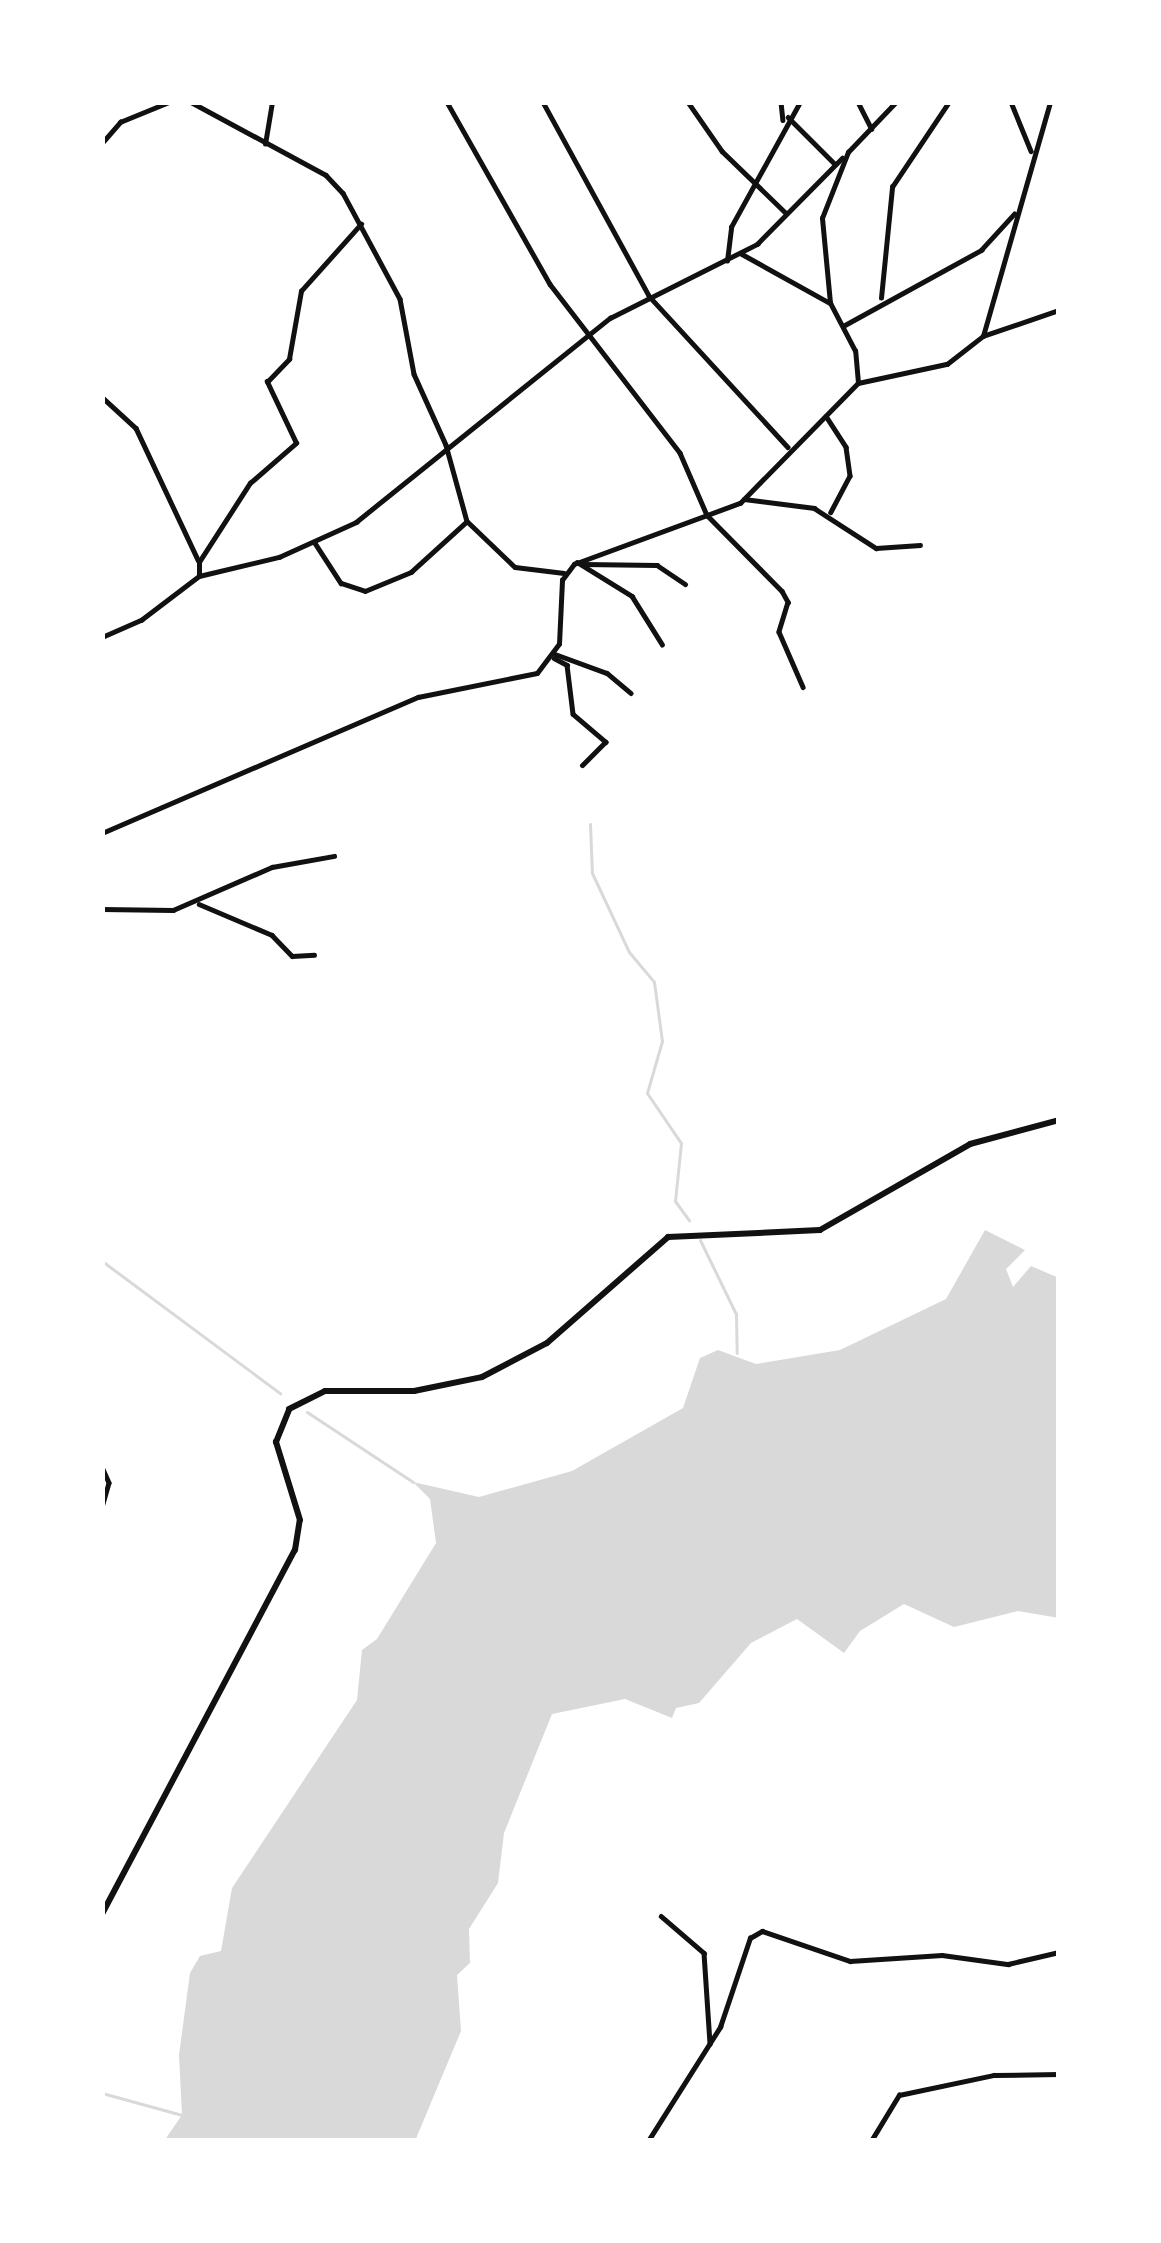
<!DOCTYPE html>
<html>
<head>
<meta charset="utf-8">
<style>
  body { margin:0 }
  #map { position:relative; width:1161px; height:2243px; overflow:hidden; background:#fff; font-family:"Nunito Sans",sans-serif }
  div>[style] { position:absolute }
  .water>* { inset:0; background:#d9d9d9 }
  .stream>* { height:3px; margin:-1.5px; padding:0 1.5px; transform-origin:1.5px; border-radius:1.5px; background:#d9d9d9 }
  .minor>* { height:4.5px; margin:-2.25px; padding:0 2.25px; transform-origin:2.25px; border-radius:2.25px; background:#111 }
  .tertiary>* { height:6px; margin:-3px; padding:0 3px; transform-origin:3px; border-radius:3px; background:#111 }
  span { translate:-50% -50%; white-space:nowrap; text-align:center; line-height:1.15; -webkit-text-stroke:10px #fff; paint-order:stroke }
  .frame { position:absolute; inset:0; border:105px solid #fff; pointer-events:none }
</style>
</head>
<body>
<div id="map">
  <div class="water">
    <div style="clip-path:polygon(985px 1230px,1025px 1250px,1006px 1269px,1013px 1287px,1031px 1266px,1059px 1278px,1059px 1618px,1018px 1611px,954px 1627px,904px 1604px,860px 1631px,844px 1653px,797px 1619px,751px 1643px,699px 1703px,676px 1708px,672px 1718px,625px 1699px,552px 1714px,504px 1833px,498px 1883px,469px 1929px,470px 1963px,457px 1975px,461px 2031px,415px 2141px,164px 2141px,182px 2115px,179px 2055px,190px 1973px,200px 1956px,221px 1951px,232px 1888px,357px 1700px,362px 1650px,377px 1639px,436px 1543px,430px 1499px,413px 1482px,479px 1497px,572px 1471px,683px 1408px,700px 1358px,718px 1350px,756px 1364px,840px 1350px,946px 1299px)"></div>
  </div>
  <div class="stream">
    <div style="left:590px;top:824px;width:49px;rotate:87.7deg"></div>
    <div style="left:592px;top:873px;width:87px;rotate:64.9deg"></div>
    <div style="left:629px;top:952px;width:39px;rotate:50deg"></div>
    <div style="left:654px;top:982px;width:60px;rotate:82.3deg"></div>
    <div style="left:662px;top:1041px;width:54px;rotate:106.1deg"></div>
    <div style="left:647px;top:1093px;width:60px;rotate:55.8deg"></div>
    <div style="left:681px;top:1143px;width:58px;rotate:95.9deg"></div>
    <div style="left:675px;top:1201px;width:24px;rotate:54deg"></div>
    <div style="left:700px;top:1240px;width:82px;rotate:64.1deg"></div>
    <div style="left:736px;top:1314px;width:39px;rotate:89deg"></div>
    <div style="left:102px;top:1261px;width:222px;rotate:36.6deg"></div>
    <div style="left:307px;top:1412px;width:127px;rotate:33.4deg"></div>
    <div style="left:102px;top:2093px;width:83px;rotate:15.4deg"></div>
  </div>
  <div class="minor">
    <div style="left:191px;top:102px;width:153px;rotate:28.4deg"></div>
    <div style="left:326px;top:175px;width:25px;rotate:47deg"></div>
    <div style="left:343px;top:193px;width:120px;rotate:61.7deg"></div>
    <div style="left:400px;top:299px;width:76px;rotate:79.4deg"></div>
    <div style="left:414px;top:374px;width:78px;rotate:65.7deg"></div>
    <div style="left:446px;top:445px;width:79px;rotate:74.6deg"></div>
    <div style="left:467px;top:521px;width:66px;rotate:43.8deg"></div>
    <div style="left:515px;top:567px;width:49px;rotate:7deg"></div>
    <div style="left:447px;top:102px;width:209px;rotate:60.5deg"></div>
    <div style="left:550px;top:284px;width:213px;rotate:52.4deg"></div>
    <div style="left:680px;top:453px;width:68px;rotate:66.5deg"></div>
    <div style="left:707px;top:515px;width:107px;rotate:45.4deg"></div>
    <div style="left:782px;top:591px;width:13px;rotate:61deg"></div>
    <div style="left:788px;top:602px;width:31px;rotate:107deg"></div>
    <div style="left:779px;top:632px;width:60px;rotate:66.4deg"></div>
    <div style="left:543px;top:102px;width:221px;rotate:61.3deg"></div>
    <div style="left:649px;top:296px;width:205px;rotate:47.4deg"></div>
    <div style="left:688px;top:102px;width:60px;rotate:55.2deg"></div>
    <div style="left:722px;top:151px;width:89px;rotate:44.1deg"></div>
    <div style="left:781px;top:102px;width:18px;rotate:84deg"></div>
    <div style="left:858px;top:102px;width:30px;rotate:63deg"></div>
    <div style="left:1011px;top:102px;width:53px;rotate:67.8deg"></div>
    <div style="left:788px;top:117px;width:66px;rotate:45deg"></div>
    <div style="left:102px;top:143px;width:28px;rotate:-49deg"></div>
    <div style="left:120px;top:122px;width:53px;rotate:-22.2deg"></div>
    <div style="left:265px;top:144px;width:43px;rotate:-80.5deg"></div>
    <div style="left:742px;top:254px;width:101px;rotate:29.1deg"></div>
    <div style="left:727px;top:261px;width:34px;rotate:-83deg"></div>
    <div style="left:731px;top:227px;width:143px;rotate:-61.1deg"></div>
    <div style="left:881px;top:298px;width:112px;rotate:-84.3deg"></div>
    <div style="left:892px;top:187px;width:102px;rotate:-56.2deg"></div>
    <div style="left:843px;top:326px;width:158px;rotate:-28.8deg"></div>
    <div style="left:981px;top:250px;width:49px;rotate:-47.5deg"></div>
    <div style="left:983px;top:336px;width:80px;rotate:-18.9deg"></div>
    <div style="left:858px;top:383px;width:91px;rotate:-12.1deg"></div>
    <div style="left:947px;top:364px;width:46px;rotate:-37.9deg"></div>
    <div style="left:983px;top:336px;width:243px;rotate:-74deg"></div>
    <div style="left:102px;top:397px;width:46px;rotate:42.4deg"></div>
    <div style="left:136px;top:428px;width:146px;rotate:64.8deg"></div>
    <div style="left:826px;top:416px;width:37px;rotate:57deg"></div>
    <div style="left:846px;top:447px;width:29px;rotate:82deg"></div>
    <div style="left:850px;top:476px;width:41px;rotate:117.8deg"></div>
    <div style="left:744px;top:499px;width:71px;rotate:7.3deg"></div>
    <div style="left:814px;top:508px;width:74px;rotate:32.8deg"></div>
    <div style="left:876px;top:548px;width:44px;rotate:-3.9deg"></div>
    <div style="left:315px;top:543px;width:48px;rotate:57deg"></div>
    <div style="left:341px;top:583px;width:25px;rotate:18deg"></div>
    <div style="left:365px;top:591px;width:50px;rotate:-22.4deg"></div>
    <div style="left:411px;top:572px;width:74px;rotate:-42.3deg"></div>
    <div style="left:577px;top:562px;width:65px;rotate:31.7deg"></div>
    <div style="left:632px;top:596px;width:57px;rotate:58deg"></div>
    <div style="left:583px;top:564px;width:74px;rotate:0.8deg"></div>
    <div style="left:657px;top:565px;width:34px;rotate:34deg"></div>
    <div style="left:199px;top:576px;width:14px;rotate:-90deg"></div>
    <div style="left:199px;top:562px;width:94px;rotate:-57.2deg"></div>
    <div style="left:250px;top:483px;width:61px;rotate:-41deg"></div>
    <div style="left:296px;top:443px;width:68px;rotate:-115.4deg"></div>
    <div style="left:267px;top:382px;width:32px;rotate:-46deg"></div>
    <div style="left:289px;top:359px;width:69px;rotate:-80deg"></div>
    <div style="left:301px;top:291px;width:90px;rotate:-48.2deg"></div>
    <div style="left:102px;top:637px;width:43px;rotate:-23.6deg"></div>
    <div style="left:141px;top:620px;width:73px;rotate:-37.2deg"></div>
    <div style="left:199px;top:576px;width:82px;rotate:-13.4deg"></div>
    <div style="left:279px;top:557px;width:85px;rotate:-24.4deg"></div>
    <div style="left:356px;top:522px;width:326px;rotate:-38.8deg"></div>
    <div style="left:610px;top:318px;width:165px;rotate:-26.7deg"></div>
    <div style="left:757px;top:244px;width:121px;rotate:-45.3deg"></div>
    <div style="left:555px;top:654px;width:55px;rotate:20.1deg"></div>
    <div style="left:607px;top:673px;width:31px;rotate:40deg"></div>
    <div style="left:554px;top:658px;width:15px;rotate:28deg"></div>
    <div style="left:567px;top:665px;width:49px;rotate:83deg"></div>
    <div style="left:573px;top:714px;width:43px;rotate:40.3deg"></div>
    <div style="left:606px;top:742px;width:33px;rotate:135deg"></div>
    <div style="left:102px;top:833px;width:344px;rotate:-23.3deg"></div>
    <div style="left:418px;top:697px;width:121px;rotate:-11.4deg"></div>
    <div style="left:537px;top:673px;width:36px;rotate:-53deg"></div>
    <div style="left:559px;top:644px;width:64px;rotate:-87.3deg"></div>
    <div style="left:562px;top:580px;width:20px;rotate:-53deg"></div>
    <div style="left:574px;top:564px;width:177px;rotate:-20.2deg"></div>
    <div style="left:740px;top:503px;width:168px;rotate:-45.5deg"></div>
    <div style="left:858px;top:383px;width:32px;rotate:-95deg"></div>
    <div style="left:855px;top:351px;width:54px;rotate:-117.5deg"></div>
    <div style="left:830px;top:303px;width:85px;rotate:-95.4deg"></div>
    <div style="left:822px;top:218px;width:71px;rotate:-68.5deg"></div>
    <div style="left:848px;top:152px;width:69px;rotate:-46.2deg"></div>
    <div style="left:199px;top:904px;width:79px;rotate:23deg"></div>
    <div style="left:272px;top:935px;width:29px;rotate:46deg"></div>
    <div style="left:292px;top:956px;width:22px;rotate:-3deg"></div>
    <div style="left:102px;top:909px;width:71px;rotate:0.8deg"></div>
    <div style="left:173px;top:910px;width:108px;rotate:-23.5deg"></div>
    <div style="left:272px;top:867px;width:63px;rotate:-10.1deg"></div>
    <div style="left:102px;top:1467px;width:17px;rotate:66deg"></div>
    <div style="left:109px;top:1483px;width:26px;rotate:106deg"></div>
    <div style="left:661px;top:1916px;width:57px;rotate:40.7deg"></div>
    <div style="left:704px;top:1953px;width:91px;rotate:86.2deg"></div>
    <div style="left:648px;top:2141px;width:135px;rotate:-57.7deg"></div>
    <div style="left:720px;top:2027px;width:94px;rotate:-71.4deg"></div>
    <div style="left:750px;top:1938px;width:14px;rotate:-30deg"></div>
    <div style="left:762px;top:1931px;width:93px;rotate:18.8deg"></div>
    <div style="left:850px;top:1961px;width:92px;rotate:-3.7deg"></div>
    <div style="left:942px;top:1955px;width:67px;rotate:7.8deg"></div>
    <div style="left:1008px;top:1964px;width:52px;rotate:-13.2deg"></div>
    <div style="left:871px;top:2141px;width:54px;rotate:-58.7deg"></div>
    <div style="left:899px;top:2095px;width:97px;rotate:-11.9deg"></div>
    <div style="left:994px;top:2075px;width:65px;rotate:-0.9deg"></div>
  </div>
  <div class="tertiary">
    <div style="left:102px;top:1914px;width:412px;rotate:-62.1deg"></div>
    <div style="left:295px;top:1550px;width:30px;rotate:-81deg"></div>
    <div style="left:300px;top:1520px;width:82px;rotate:-107.1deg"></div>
    <div style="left:276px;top:1442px;width:35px;rotate:-68deg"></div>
    <div style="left:289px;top:1409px;width:40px;rotate:-26.6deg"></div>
    <div style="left:325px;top:1391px;width:89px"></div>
    <div style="left:414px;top:1391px;width:69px;rotate:-11.6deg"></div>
    <div style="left:482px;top:1377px;width:73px;rotate:-27.6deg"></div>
    <div style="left:547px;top:1343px;width:161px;rotate:-41.2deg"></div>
    <div style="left:668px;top:1237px;width:152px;rotate:-2.6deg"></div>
    <div style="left:820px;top:1230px;width:173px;rotate:-29.8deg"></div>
    <div style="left:970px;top:1144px;width:92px;rotate:-15.1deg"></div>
  </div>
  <div class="frame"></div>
</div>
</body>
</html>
